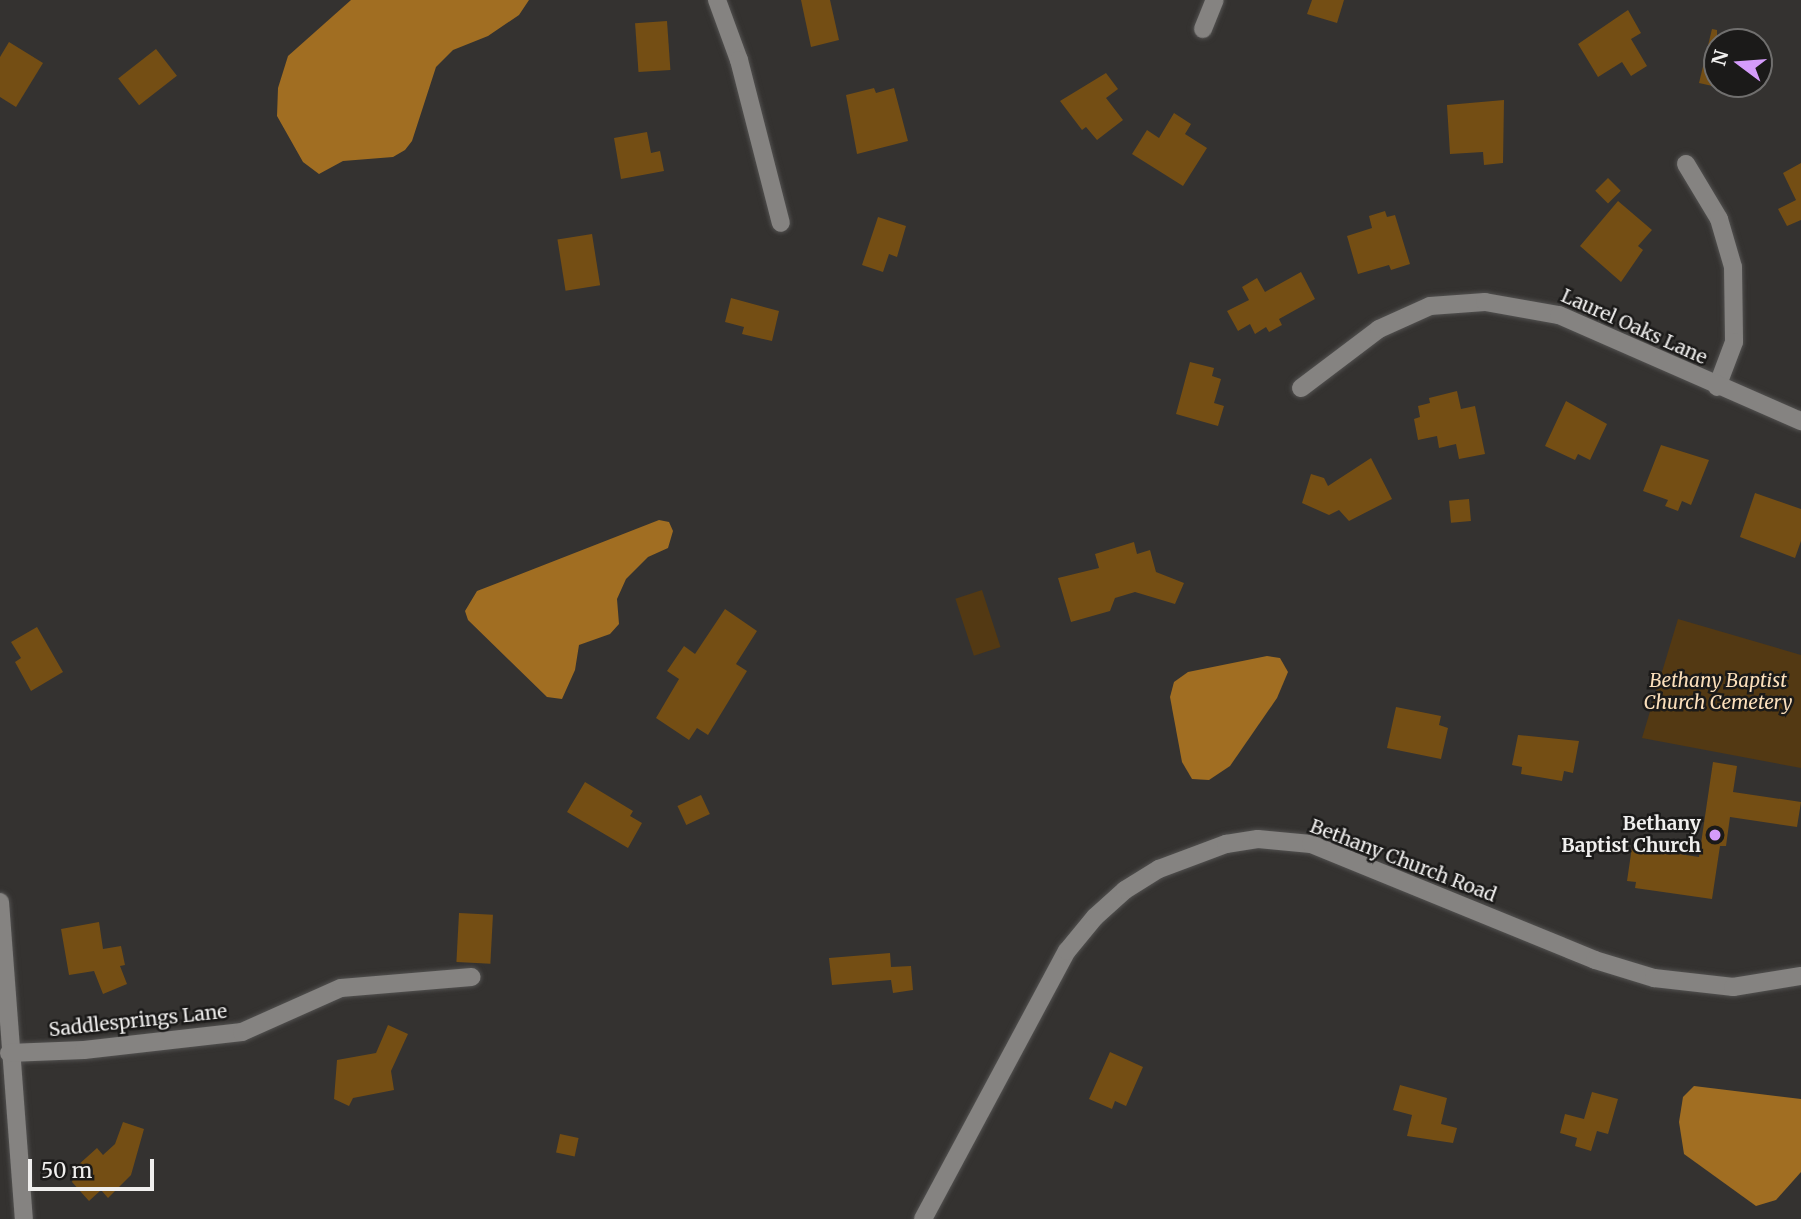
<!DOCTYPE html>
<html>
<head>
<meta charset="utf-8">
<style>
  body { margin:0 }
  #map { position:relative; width:1801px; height:1219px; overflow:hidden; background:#343230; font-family:Merriweather,serif }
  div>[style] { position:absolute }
  .green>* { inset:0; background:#533913; transform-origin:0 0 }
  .water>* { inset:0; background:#a16e22 }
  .building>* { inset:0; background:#744e14; transform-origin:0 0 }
  .roads { filter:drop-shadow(0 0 2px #525150) drop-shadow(0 0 2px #525150) }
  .street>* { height:18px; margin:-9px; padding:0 9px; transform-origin:9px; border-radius:9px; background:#858381 }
  .dots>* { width:19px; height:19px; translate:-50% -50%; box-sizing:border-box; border:4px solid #1b1a19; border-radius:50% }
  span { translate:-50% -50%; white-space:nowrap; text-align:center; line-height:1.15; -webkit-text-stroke:5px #1b1a19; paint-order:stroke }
  .street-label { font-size:19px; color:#f0efee }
  .park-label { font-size:19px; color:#fbdfbb; font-style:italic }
  .poi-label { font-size:19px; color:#f0efee; font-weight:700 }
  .right { translate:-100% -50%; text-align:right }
  .north { position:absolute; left:1703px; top:28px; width:70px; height:70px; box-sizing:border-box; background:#1b1a19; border:2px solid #706f6e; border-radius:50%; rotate:286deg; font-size:19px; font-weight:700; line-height:28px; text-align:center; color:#f0efee }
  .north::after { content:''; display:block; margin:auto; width:24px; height:32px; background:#d59cfb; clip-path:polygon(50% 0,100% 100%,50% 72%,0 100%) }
  .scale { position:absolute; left:28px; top:1159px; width:126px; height:32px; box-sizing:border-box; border:4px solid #f0efee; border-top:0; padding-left:9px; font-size:21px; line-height:24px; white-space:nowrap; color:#f0efee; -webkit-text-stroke:5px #1b1a19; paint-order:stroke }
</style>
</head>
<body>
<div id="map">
  <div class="green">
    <div style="left:982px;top:590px;width:60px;height:28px;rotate:72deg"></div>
    <div style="clip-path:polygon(1678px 619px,1801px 655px,1801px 768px,1642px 738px)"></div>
  </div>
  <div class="water">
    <div style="clip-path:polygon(351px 0,529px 0,519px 15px,488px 36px,453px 50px,436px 67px,412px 141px,405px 150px,393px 157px,343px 161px,319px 174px,303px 162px,277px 116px,278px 88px,288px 56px)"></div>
    <div style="clip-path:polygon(659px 520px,669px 522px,673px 531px,668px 548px,648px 557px,626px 579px,617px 599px,619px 624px,610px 634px,579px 645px,575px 670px,562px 699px,547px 697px,468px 620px,465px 611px,477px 591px)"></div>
    <div style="clip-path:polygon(1267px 656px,1280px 658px,1288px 672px,1277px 698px,1230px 766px,1209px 780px,1192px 779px,1182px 762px,1170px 697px,1174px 682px,1188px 672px)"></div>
    <div style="clip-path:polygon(1694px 1086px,1801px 1099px,1801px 1172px,1776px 1200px,1756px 1206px,1684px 1154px,1679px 1122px,1683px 1097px)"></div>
  </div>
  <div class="building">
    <div style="clip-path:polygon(801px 0,830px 0,839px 40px,811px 47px)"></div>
    <div style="clip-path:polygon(1312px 0,1344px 0,1337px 23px,1307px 14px)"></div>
    <div style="clip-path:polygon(1628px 10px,1641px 33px,1631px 39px,1647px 66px,1631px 76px,1622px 62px,1598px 77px,1578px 44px)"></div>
    <div style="left:667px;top:21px;width:49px;height:32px;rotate:86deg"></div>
    <div style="clip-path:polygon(1712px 29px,1717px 30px,1717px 87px,1699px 83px)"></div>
    <div style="clip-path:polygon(9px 42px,43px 63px,16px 107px,0 97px,0 57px)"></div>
    <div style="left:156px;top:49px;width:34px;height:48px;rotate:52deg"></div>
    <div style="clip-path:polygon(1106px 73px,1118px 89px,1106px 98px,1123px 120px,1097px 140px,1086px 127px,1082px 130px,1060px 101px)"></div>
    <div style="clip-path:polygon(874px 88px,876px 93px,894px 88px,908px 141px,857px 154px,846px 95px)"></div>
    <div style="clip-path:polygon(1504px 100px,1503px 163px,1484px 165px,1483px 152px,1450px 154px,1447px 105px)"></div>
    <div style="clip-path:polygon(1174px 113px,1191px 124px,1185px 134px,1207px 148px,1183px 186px,1132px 154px,1147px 130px,1159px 138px)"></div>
    <div style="clip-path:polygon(647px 132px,651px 153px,660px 151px,664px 171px,621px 179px,614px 138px)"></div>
    <div style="clip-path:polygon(1801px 163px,1801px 220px,1787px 226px,1778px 209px,1796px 200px,1783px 173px)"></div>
    <div style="left:1608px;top:178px;width:18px;height:18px;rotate:45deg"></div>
    <div style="clip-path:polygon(1618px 201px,1652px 230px,1638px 246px,1643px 250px,1621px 282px,1580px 246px)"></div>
    <div style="clip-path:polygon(1385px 211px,1387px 217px,1395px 215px,1410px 264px,1391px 270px,1389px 265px,1358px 274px,1347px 236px,1372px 228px,1369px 216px)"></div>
    <div style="clip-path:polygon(878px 217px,906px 226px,897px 257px,889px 254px,883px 272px,862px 265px)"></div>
    <div style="left:592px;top:234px;width:52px;height:35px;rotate:81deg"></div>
    <div style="clip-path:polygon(1301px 272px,1315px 299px,1279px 319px,1282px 325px,1269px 332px,1266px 327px,1255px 334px,1250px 324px,1238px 331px,1227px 311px,1249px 300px,1242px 287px,1257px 278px,1265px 292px)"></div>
    <div style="clip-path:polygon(731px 298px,779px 311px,772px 341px,742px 334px,744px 327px,725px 322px)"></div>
    <div style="clip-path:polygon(1190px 362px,1214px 368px,1212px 376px,1221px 379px,1214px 403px,1224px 406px,1218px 426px,1176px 414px)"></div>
    <div style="clip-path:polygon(1457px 391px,1461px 409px,1475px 406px,1485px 454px,1459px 459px,1456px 444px,1439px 448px,1437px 436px,1418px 440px,1414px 419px,1420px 417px,1418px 406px,1430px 403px,1429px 398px)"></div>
    <div style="clip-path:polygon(1566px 401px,1607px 424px,1590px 460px,1578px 454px,1575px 460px,1545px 446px)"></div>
    <div style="clip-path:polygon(1661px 445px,1709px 460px,1691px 505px,1682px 501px,1678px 511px,1665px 506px,1668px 500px,1643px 491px)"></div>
    <div style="clip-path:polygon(1371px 458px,1392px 499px,1349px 521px,1339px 510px,1329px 515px,1302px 503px,1311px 474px,1324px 478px,1328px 486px)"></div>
    <div style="clip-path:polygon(1755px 493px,1801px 509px,1801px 541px,1795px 558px,1740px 537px)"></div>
    <div style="left:1469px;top:499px;width:22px;height:20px;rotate:85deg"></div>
    <div style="clip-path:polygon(1134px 542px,1137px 554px,1150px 550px,1156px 572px,1184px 583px,1175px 604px,1135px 592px,1115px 598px,1110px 611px,1071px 622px,1058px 578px,1099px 568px,1095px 554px)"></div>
    <div style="clip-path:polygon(725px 609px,757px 631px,736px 664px,747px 671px,708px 735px,697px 728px,689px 740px,656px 718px,679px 679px,667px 671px,684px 646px,695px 654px)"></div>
    <div style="clip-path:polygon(37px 627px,63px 672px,31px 691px,15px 662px,21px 658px,11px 642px)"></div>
    <div style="clip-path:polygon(1396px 707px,1441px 716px,1439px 725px,1448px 728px,1441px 759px,1387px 748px)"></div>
    <div style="clip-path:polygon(1518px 735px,1579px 741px,1573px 773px,1564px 771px,1562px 781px,1521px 774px,1522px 767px,1512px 765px)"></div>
    <div style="clip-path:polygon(1713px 762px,1737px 766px,1733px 792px,1801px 802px,1797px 827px,1730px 817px,1726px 846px,1720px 846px,1712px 899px,1635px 888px,1636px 882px,1627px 881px,1632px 847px,1699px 857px)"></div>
    <div style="clip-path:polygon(585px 782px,633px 811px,630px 816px,642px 823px,628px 848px,567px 812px)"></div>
    <div style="left:701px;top:795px;width:21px;height:26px;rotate:65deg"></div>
    <div style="left:459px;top:913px;width:34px;height:49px;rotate:3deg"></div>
    <div style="clip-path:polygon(99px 922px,103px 949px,121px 946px,125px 965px,120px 966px,127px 984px,103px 994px,94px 971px,69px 975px,61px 929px)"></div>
    <div style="clip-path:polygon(890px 953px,891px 967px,911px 966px,913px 990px,893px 993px,891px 980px,832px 985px,829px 958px)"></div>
    <div style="clip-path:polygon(388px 1025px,408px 1034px,391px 1071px,394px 1090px,353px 1098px,349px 1106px,334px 1099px,337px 1060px,376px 1053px)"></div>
    <div style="clip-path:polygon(1110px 1052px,1143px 1067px,1126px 1106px,1115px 1101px,1112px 1109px,1089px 1099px)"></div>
    <div style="clip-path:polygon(1400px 1085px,1447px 1098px,1441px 1124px,1457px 1128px,1453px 1143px,1407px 1136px,1412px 1115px,1393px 1110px)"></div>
    <div style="clip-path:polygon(1592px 1092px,1618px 1099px,1608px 1134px,1597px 1131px,1591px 1151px,1575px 1146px,1577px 1138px,1560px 1133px,1565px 1114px,1584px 1119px)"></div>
    <div style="clip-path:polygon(123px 1122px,144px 1129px,131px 1175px,108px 1198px,101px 1190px,89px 1201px,72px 1182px,77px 1166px,97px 1148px,103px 1155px,115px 1144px)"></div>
    <div style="left:560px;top:1134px;width:19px;height:19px;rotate:12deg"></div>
  </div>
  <div class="roads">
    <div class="street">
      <div style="left:717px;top:0;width:64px;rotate:69.9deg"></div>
      <div style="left:739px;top:60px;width:168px;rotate:75.6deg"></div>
      <div style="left:1203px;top:29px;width:31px;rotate:-68deg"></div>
      <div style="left:1686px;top:164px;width:64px;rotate:59deg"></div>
      <div style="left:1719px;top:219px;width:50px;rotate:73.7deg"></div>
      <div style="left:1733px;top:267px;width:75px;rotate:89.2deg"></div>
      <div style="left:1734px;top:342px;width:48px;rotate:110.7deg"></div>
      <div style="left:1301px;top:388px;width:98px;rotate:-37.1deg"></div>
      <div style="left:1379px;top:329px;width:56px;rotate:-24.3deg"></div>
      <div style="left:1430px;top:306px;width:55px;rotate:-4.2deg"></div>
      <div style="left:1485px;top:302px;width:75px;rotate:10deg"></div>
      <div style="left:1559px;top:315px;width:264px;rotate:23.7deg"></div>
      <div style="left:0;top:902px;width:318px;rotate:85.7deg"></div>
      <div style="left:9px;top:1053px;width:75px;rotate:-2.3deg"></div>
      <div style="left:84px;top:1050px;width:159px;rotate:-6.5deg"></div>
      <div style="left:242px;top:1032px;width:108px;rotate:-24deg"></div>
      <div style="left:341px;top:988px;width:131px;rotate:-4.8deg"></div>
      <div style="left:923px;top:1219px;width:304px;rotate:-61.8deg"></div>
      <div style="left:1067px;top:951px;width:44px;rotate:-50.5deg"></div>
      <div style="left:1095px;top:917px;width:40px;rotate:-42deg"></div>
      <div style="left:1125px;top:890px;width:40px;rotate:-32deg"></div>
      <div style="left:1159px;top:869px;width:72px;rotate:-20.5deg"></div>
      <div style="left:1226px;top:844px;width:32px;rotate:-9deg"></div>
      <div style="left:1258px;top:839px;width:53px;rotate:5.4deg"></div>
      <div style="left:1311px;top:844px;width:307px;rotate:22.2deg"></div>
      <div style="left:1595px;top:960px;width:62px;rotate:17deg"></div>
      <div style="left:1654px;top:978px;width:80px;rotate:6.5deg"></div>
      <div style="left:1733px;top:987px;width:69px;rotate:-9.2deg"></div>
    </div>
  </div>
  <div class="dots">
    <div style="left:1715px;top:835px;background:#d59cfb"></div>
  </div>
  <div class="street-label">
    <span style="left:1634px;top:327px;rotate:24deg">Laurel Oaks Lane</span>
    <span style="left:1403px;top:861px;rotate:21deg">Bethany Church Road</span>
    <span style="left:138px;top:1021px;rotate:-6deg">Saddlesprings Lane</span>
  </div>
  <div class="park-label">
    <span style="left:1718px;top:692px">Bethany Baptist<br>Church Cemetery</span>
  </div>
  <div class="poi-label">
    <span class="right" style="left:1701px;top:835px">Bethany<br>Baptist Church</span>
  </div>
  <div class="north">N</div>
  <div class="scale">50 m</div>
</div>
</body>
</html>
